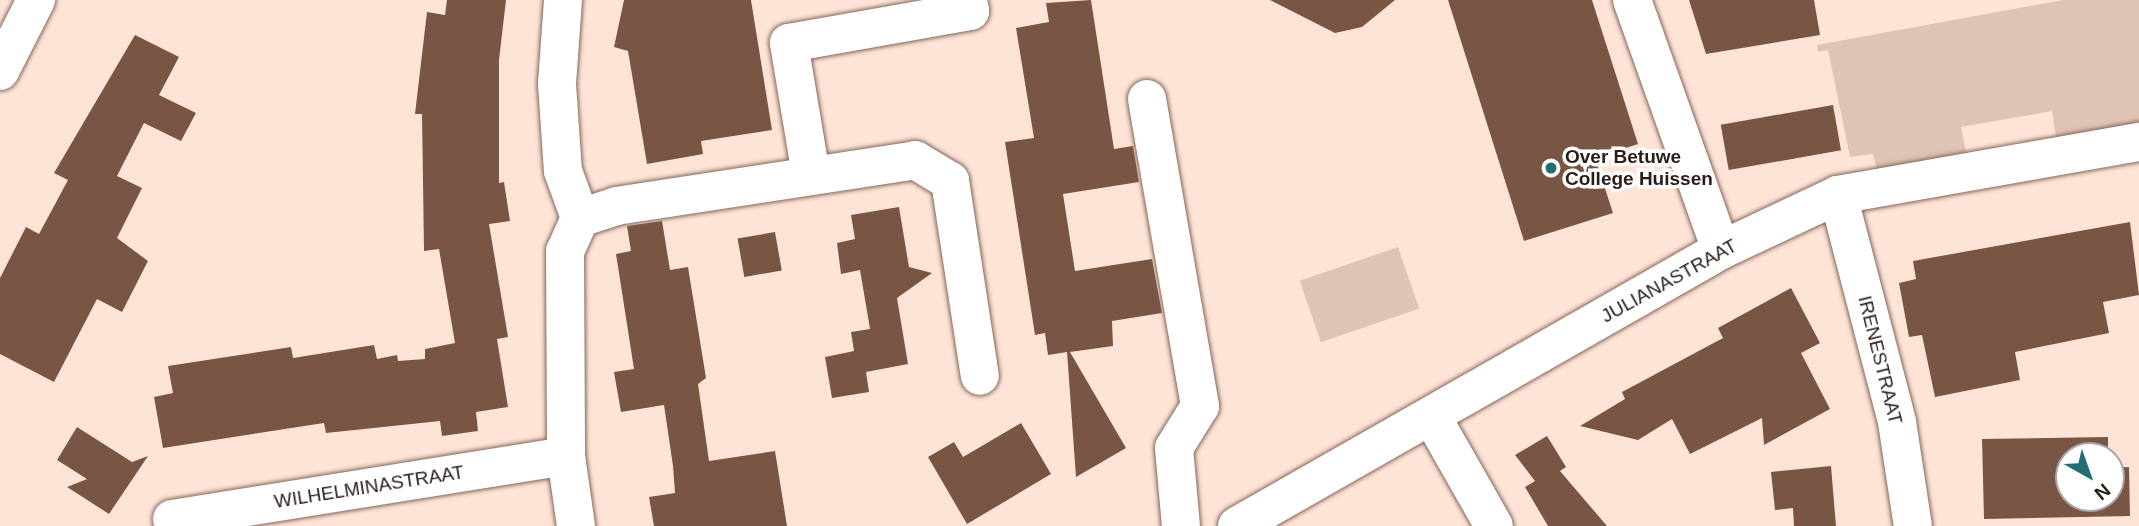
<!DOCTYPE html>
<html>
<head>
<meta charset="utf-8">
<style>
  body { margin:0 }
  #map { position:relative; width:2139px; height:526px; overflow:hidden; background:#fee4d7; font-family:Arial,sans-serif }
  div>[style] { position:absolute }
  .green>* { inset:0; background:#dfc3b4; transform-origin:0 0 }
  .building>* { inset:0; background:#795643; transform-origin:0 0 }
  .roads { filter:drop-shadow(0 0 2px #836759) drop-shadow(0 0 2px #836759) }
  .street>* { height:38px; margin:-19px; padding:0 19px; transform-origin:19px; border-radius:19px; background:#fff }
  .secondary>* { height:38px; margin:-19px; padding:0 19px; transform-origin:19px; border-radius:19px; background:#fff }
  .dots>* { width:19px; height:19px; translate:-50% -50%; box-sizing:border-box; border:4px solid #fff; border-radius:50% }
  span { translate:-50% -50%; white-space:nowrap; text-align:center; line-height:1.15; -webkit-text-stroke:7px #fff; paint-order:stroke }
  .poi-label { font-size:19px; color:#291d18; font-weight:700 }
  .left { translate:0 -50%; text-align:left }
  .street-label { font-size:19px; color:#291d18 }
  .north { position:absolute; left:2055px; top:442px; width:70px; height:70px; box-sizing:border-box; background:#fff; border:2px solid #a9a5a3; border-radius:50%; rotate:140deg; font-size:19px; font-weight:700; line-height:28px; text-align:center; color:#291d18 }
  .north::after { content:''; display:block; margin:auto; width:24px; height:32px; background:#236e73; clip-path:polygon(50% 0,100% 100%,50% 72%,0 100%) }
</style>
</head>
<body>
<div id="map">
  <div class="green">
    <div style="clip-path:polygon(2063px 0,2139px 0,2139px 130px,2057px 144px,2052px 111px,1961px 127px,1968px 161px,1878px 175px,1873px 154px,1850px 157px,1828px 50px,1818px 52px,1817px 45px)"></div>
    <div style="left:1398px;top:247px;width:65px;height:104px;rotate:71deg"></div>
  </div>
  <div class="building">
    <div style="clip-path:polygon(447px 0,506px 0,499px 60px,499px 183px,504px 182px,510px 221px,489px 224px,508px 337px,497px 339px,508px 407px,476px 412px,478px 431px,442px 436px,440px 421px,326px 433px,324px 423px,163px 448px,154px 397px,173px 393px,168px 366px,291px 347px,293px 358px,374px 345px,377px 359px,397px 355px,398px 361px,425px 359px,425px 349px,455px 343px,439px 249px,424px 251px,422px 114px,415px 114px,427px 12px,445px 15px)"></div>
    <div style="clip-path:polygon(624px 0,751px 0,772px 130px,701px 141px,703px 154px,647px 164px,628px 51px,614px 47px)"></div>
    <div style="clip-path:polygon(1091px 0,1114px 149px,1133px 146px,1139px 182px,1063px 194px,1075px 271px,1152px 259px,1162px 313px,1112px 321px,1113px 346px,1070px 352px,1126px 448px,1076px 477px,1067px 352px,1048px 355px,1045px 333px,1035px 335px,1005px 142px,1034px 138px,1016px 28px,1049px 22px,1046px 3px)"></div>
    <div style="clip-path:polygon(1270px 0,1395px 0,1362px 27px,1335px 33px)"></div>
    <div style="clip-path:polygon(1448px 0,1592px 0,1638px 144px,1595px 158px,1613px 213px,1524px 241px)"></div>
    <div style="clip-path:polygon(1689px 0,1814px 0,1820px 35px,1706px 54px)"></div>
    <div style="clip-path:polygon(135px 35px,179px 57px,159px 95px,196px 113px,181px 141px,144px 123px,117px 176px,142px 188px,117px 238px,148px 261px,122px 312px,97px 299px,54px 382px,0 354px,0 278px,26px 227px,39px 234px,68px 180px,54px 173px)"></div>
    <div style="left:1833px;top:105px;width:46px;height:114px;rotate:80deg"></div>
    <div style="clip-path:polygon(899px 207px,909px 267px,932px 273px,897px 298px,908px 364px,866px 372px,869px 392px,832px 398px,825px 357px,854px 351px,851px 332px,870px 329px,860px 270px,841px 274px,837px 243px,855px 239px,851px 215px)"></div>
    <div style="clip-path:polygon(662px 221px,670px 270px,688px 267px,706px 378px,698px 384px,709px 461px,775px 451px,787px 526px,654px 526px,649px 497px,675px 493px,673px 466px,664px 405px,621px 412px,614px 372px,634px 369px,616px 254px,631px 251px,627px 226px)"></div>
    <div style="clip-path:polygon(2130px 222px,2139px 295px,2103px 302px,2109px 333px,2015px 352px,2020px 380px,1935px 397px,1922px 335px,1909px 337px,1899px 283px,1916px 279px,1913px 261px)"></div>
    <div style="left:775px;top:232px;width:39px;height:38px;rotate:80deg"></div>
    <div style="clip-path:polygon(1791px 288px,1820px 343px,1801px 353px,1830px 409px,1764px 445px,1762px 418px,1690px 454px,1672px 419px,1638px 440px,1580px 426px,1625px 399px,1622px 392px,1723px 338px,1718px 328px)"></div>
    <div style="clip-path:polygon(1021px 423px,1051px 474px,967px 524px,928px 457px,954px 442px,963px 457px)"></div>
    <div style="clip-path:polygon(77px 427px,132px 462px,148px 456px,109px 514px,67px 487px,87px 479px,57px 460px)"></div>
    <div style="clip-path:polygon(1547px 436px,1566px 467px,1560px 471px,1607px 526px,1548px 526px,1525px 487px,1535px 481px,1515px 455px)"></div>
    <div style="clip-path:polygon(2108px 437px,2108px 456px,2069px 456px,2069px 498px,2111px 498px,2111px 468px,2129px 467px,2130px 516px,1984px 519px,1982px 439px)"></div>
    <div style="clip-path:polygon(1831px 466px,1836px 526px,1794px 526px,1793px 508px,1775px 510px,1771px 472px)"></div>
  </div>
  <div class="roads">
    <div class="street">
      <div style="left:563px;top:0;width:84px;rotate:94.1deg"></div>
      <div style="left:557px;top:84px;width:87px;rotate:86.1deg"></div>
      <div style="left:563px;top:171px;width:50px;rotate:70.1deg"></div>
      <div style="left:580px;top:218px;width:36px;rotate:114deg"></div>
      <div style="left:565px;top:251px;width:205px;rotate:89.7deg"></div>
      <div style="left:566px;top:456px;width:71px;rotate:81.9deg"></div>
      <div style="left:1632px;top:0;width:265px;rotate:70.4deg"></div>
      <div style="left:1147px;top:99px;width:312px;rotate:80.2deg"></div>
      <div style="left:1200px;top:406px;width:49px;rotate:121.8deg"></div>
      <div style="left:1174px;top:448px;width:78px;rotate:84.9deg"></div>
      <div style="left:811px;top:175px;width:134px;rotate:-99.5deg"></div>
      <div style="left:789px;top:43px;width:184px;rotate:-10deg"></div>
      <div style="left:970px;top:11px;width:11px;rotate:-100deg"></div>
      <div style="left:1838px;top:195px;width:235px;rotate:75.4deg"></div>
      <div style="left:1897px;top:422px;width:105px;rotate:81.3deg"></div>
      <div style="left:580px;top:218px;width:38px;rotate:-18deg"></div>
      <div style="left:616px;top:206px;width:303px;rotate:-8.7deg"></div>
      <div style="left:915px;top:160px;width:41px;rotate:31deg"></div>
      <div style="left:950px;top:181px;width:197px;rotate:81.3deg"></div>
      <div style="left:1432px;top:417px;width:125px;rotate:60.4deg"></div>
      <div style="left:172px;top:519px;width:399px;rotate:-9.1deg"></div>
      <div style="left:1237px;top:526px;width:557px;rotate:-29.69deg"></div>
      <div style="left:1721px;top:250px;width:129px;rotate:-25.2deg"></div>
      <div style="left:1838px;top:195px;width:306px;rotate:-10deg"></div>
    </div>
    <div class="secondary">
      <div style="left:0;top:71px;width:80px;rotate:-63.1deg"></div>
    </div>
  </div>
  <div class="dots">
    <div style="left:1551px;top:168px;background:#236e73"></div>
  </div>
  <div class="poi-label">
    <span class="left" style="left:1565px;top:168px">Over Betuwe<br>College Huissen</span>
  </div>
  <div class="street-label">
    <span style="left:1669px;top:281px;rotate:-29deg">JULIANASTRAAT</span>
    <span style="left:1880px;top:360px;rotate:76deg">IRENESTRAAT</span>
    <span style="left:369px;top:487px;rotate:-9deg">WILHELMINASTRAAT</span>
  </div>
  <div class="north">N</div>
</div>
</body>
</html>
